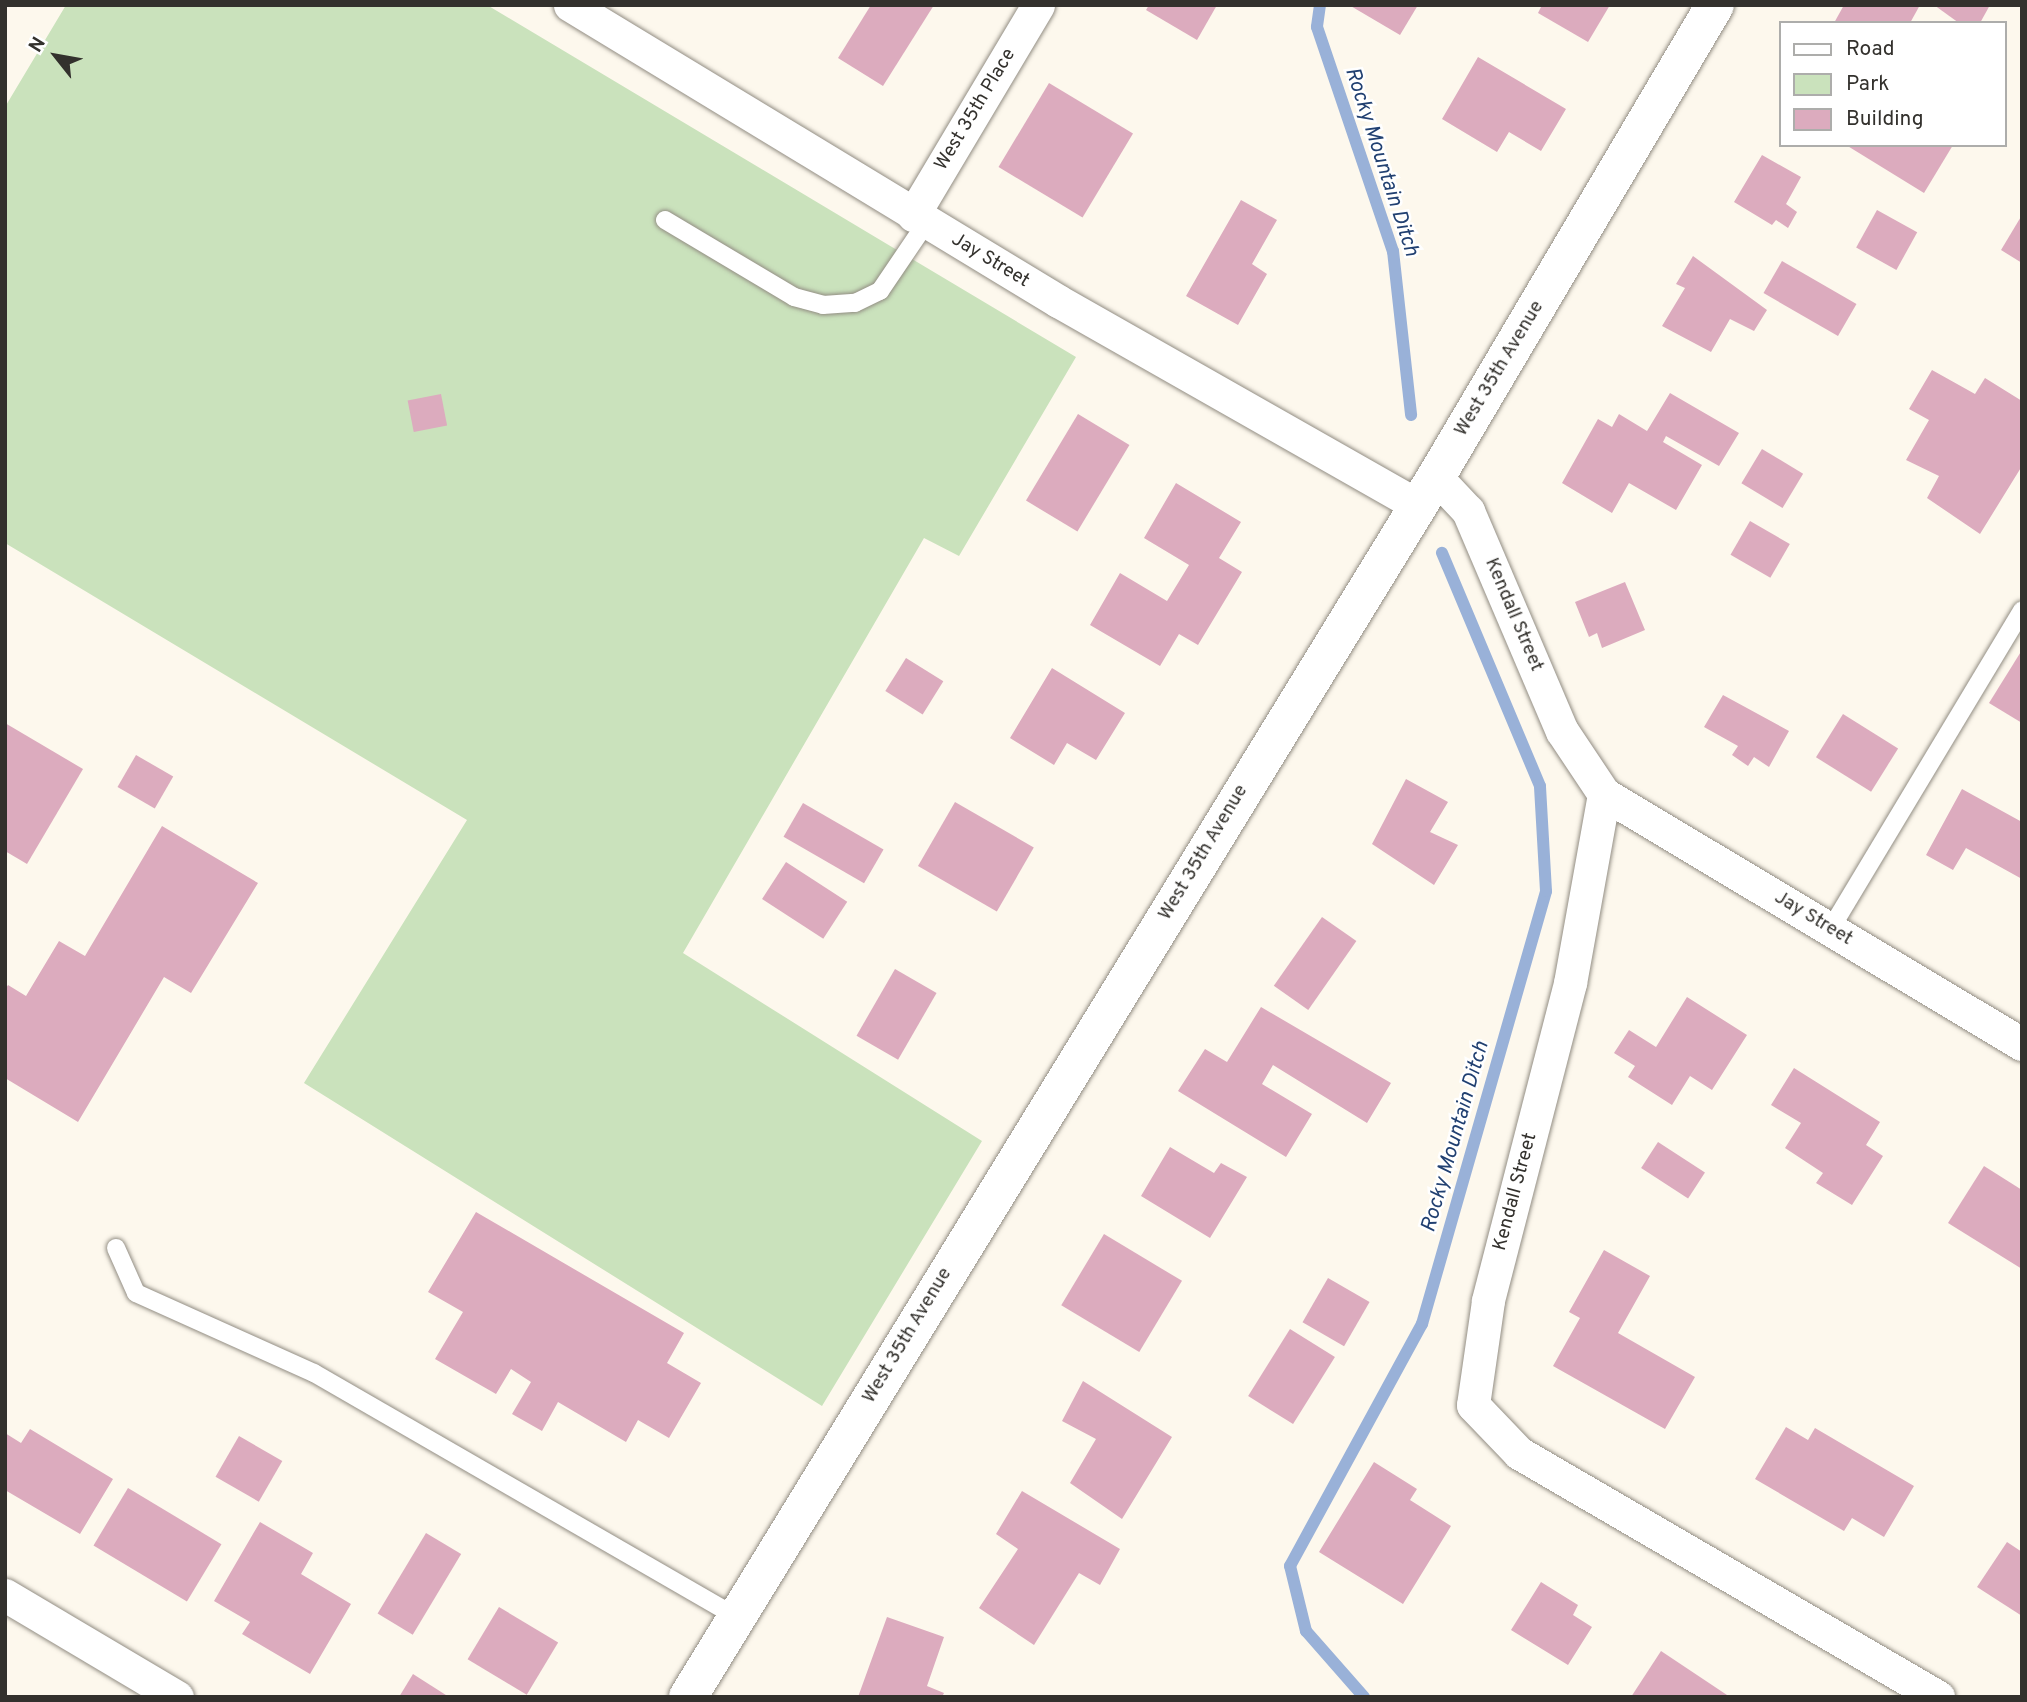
<!DOCTYPE html>
<html>
<head>
<meta charset="utf-8">
<style>
  body { margin:0 }
  #map { position:relative; width:2027px; height:1702px; overflow:hidden; background:#fdf8ed; font-family:Overpass,sans-serif }
  div>[style] { position:absolute }
  .green>* { inset:0; background:#cae2bc }
  .stream>* { height:12px; margin:-6px; padding:0 6px; transform-origin:6px; border-radius:6px; background:#99b1d8 }
  .building>* { inset:0; background:#dcabbe; transform-origin:0 0 }
  .roads { filter:drop-shadow(0 0 2px #928d83) drop-shadow(0 0 2px #928d83) }
  .service>* { height:18px; margin:-9px; padding:0 9px; transform-origin:9px; border-radius:9px; background:#fff }
  .minor>* { height:33px; margin:-16.5px; padding:0 16.5px; transform-origin:16.5px; border-radius:16.5px; background:#fff }
  .tertiary>* { height:38px; margin:-19px; padding:0 19px; transform-origin:19px; border-radius:19px; background:#fff }
  span { translate:-50% -50%; white-space:nowrap; text-align:center; line-height:1.15; -webkit-text-stroke:5px #fff; paint-order:stroke }
  .street-label { font-size:19px; color:#33312d }
  .water-label { font-size:21px; color:#214071; font-style:italic }
  .frame { position:absolute; inset:0; border:7px solid #33312d; pointer-events:none }
  .legend { position:absolute; left:1779px; top:21px; width:228px; height:126px; box-sizing:border-box; background:#fff; border:2px solid #adadab; margin:0; padding:9px 12px; list-style:none; font-size:21px; color:#33312d }
  .legend li { display:flex; align-items:center; gap:14px; height:35px }
  .legend b { width:35px; border:2px solid #adadab }
  .north { position:absolute; left:21px; top:21px; width:70px; height:70px; -webkit-text-stroke:5px #fff; paint-order:stroke; rotate:301deg; font-size:19px; font-weight:700; line-height:28px; text-align:center; color:#33312d }
  .north::after { content:''; display:block; margin:auto; width:24px; height:32px; background:#33312d; clip-path:polygon(50% 0,100% 100%,50% 72%,0 100%) }
</style>
</head>
<body>
<div id="map">
  <div class="green">
    <div style="clip-path:polygon(66px 5px,487px 5px,1076px 357px,959px 556px,924px 538px,683px 953px,982px 1141px,822px 1406px,304px 1083px,467px 820px,5px 543px,5px 107px)"></div>
  </div>
  <div class="stream">
    <div style="left:1320px;top:5px;width:22px;rotate:98deg"></div>
    <div style="left:1317px;top:27px;width:237px;rotate:71.3deg"></div>
    <div style="left:1393px;top:251px;width:165px;rotate:83.7deg"></div>
    <div style="left:1364px;top:1697px;width:88px;rotate:-131.3deg"></div>
    <div style="left:1306px;top:1631px;width:67px;rotate:-103.8deg"></div>
    <div style="left:1290px;top:1566px;width:276px;rotate:-61.4deg"></div>
    <div style="left:1422px;top:1324px;width:450px;rotate:-74deg"></div>
    <div style="left:1546px;top:891px;width:105px;rotate:-93.3deg"></div>
    <div style="left:1540px;top:786px;width:253px;rotate:-112.8deg"></div>
  </div>
  <div class="building">
    <div style="clip-path:polygon(871px 5px,934px 5px,883px 86px,838px 58px)"></div>
    <div style="clip-path:polygon(1149px 5px,1217px 5px,1197px 40px,1146px 10px)"></div>
    <div style="clip-path:polygon(1349px 5px,1418px 5px,1400px 35px)"></div>
    <div style="clip-path:polygon(1542px 5px,1610px 5px,1588px 42px,1538px 13px)"></div>
    <div style="clip-path:polygon(1844px 5px,1920px 5px,1910px 23px,1834px 23px)"></div>
    <div style="clip-path:polygon(1934px 5px,1990px 5px,1980px 23px,1959px 23px)"></div>
    <div style="clip-path:polygon(1478px 57px,1566px 109px,1541px 151px,1509px 132px,1497px 152px,1442px 119px)"></div>
    <div style="left:1049px;top:83px;width:98px;height:98px;rotate:31deg"></div>
    <div style="clip-path:polygon(1846px 145px,1953px 145px,1924px 193px)"></div>
    <div style="clip-path:polygon(1762px 155px,1801px 177px,1786px 204px,1797px 212px,1788px 228px,1776px 220px,1772px 225px,1734px 202px)"></div>
    <div style="clip-path:polygon(1241px 200px,1277px 220px,1252px 264px,1267px 274px,1238px 325px,1186px 296px)"></div>
    <div style="left:1877px;top:210px;width:46px;height:43px;rotate:29deg"></div>
    <div style="clip-path:polygon(2022px 215px,2022px 263px,2001px 250px)"></div>
    <div style="clip-path:polygon(1693px 256px,1767px 310px,1754px 331px,1730px 319px,1711px 352px,1662px 326px,1685px 288px,1676px 284px)"></div>
    <div style="left:1782px;top:261px;width:86px;height:37px;rotate:30deg"></div>
    <div style="clip-path:polygon(1932px 370px,1975px 394px,1985px 378px,2022px 401px,2022px 466px,1980px 534px,1927px 498px,1939px 476px,1906px 460px,1929px 420px,1909px 409px)"></div>
    <div style="clip-path:polygon(1670px 393px,1739px 433px,1719px 466px,1666px 436px,1663px 442px,1702px 465px,1676px 510px,1629px 483px,1612px 513px,1562px 483px,1598px 419px,1612px 427px,1619px 414px,1647px 431px)"></div>
    <div style="left:441px;top:394px;width:32px;height:34px;rotate:79deg"></div>
    <div style="left:1078px;top:414px;width:60px;height:101px;rotate:31deg"></div>
    <div style="left:1762px;top:449px;width:48px;height:40px;rotate:31deg"></div>
    <div style="clip-path:polygon(1176px 483px,1241px 522px,1219px 558px,1242px 572px,1198px 645px,1179px 634px,1160px 666px,1090px 625px,1120px 573px,1167px 601px,1189px 565px,1144px 538px)"></div>
    <div style="left:1750px;top:521px;width:46px;height:39px;rotate:30deg"></div>
    <div style="clip-path:polygon(1625px 582px,1645px 630px,1602px 648px,1597px 633px,1589px 637px,1575px 602px)"></div>
    <div style="clip-path:polygon(2022px 650px,2022px 723px,1989px 703px)"></div>
    <div style="left:906px;top:658px;width:44px;height:39px;rotate:32deg"></div>
    <div style="clip-path:polygon(1052px 668px,1125px 713px,1096px 760px,1067px 743px,1054px 765px,1010px 738px)"></div>
    <div style="clip-path:polygon(1723px 695px,1789px 731px,1769px 767px,1754px 757px,1748px 766px,1732px 755px,1738px 746px,1704px 727px)"></div>
    <div style="left:1843px;top:714px;width:65px;height:51px;rotate:32deg"></div>
    <div style="clip-path:polygon(5px 723px,83px 769px,27px 864px,5px 851px)"></div>
    <div style="left:136px;top:755px;width:43px;height:37px;rotate:30deg"></div>
    <div style="clip-path:polygon(1406px 779px,1448px 802px,1430px 832px,1458px 845px,1434px 885px,1372px 844px)"></div>
    <div style="clip-path:polygon(1962px 789px,2022px 822px,2022px 879px,1966px 848px,1953px 870px,1926px 855px)"></div>
    <div style="left:955px;top:802px;width:91px;height:74px;rotate:30deg"></div>
    <div style="left:803px;top:803px;width:93px;height:39px;rotate:30deg"></div>
    <div style="clip-path:polygon(162px 826px,258px 883px,191px 993px,164px 977px,78px 1122px,5px 1078px,5px 990px,8px 985px,26px 996px,59px 941px,85px 956px)"></div>
    <div style="left:786px;top:862px;width:73px;height:44px;rotate:33deg"></div>
    <div style="left:1322px;top:917px;width:42px;height:84px;rotate:35deg"></div>
    <div style="left:895px;top:969px;width:48px;height:77px;rotate:30deg"></div>
    <div style="clip-path:polygon(1687px 997px,1747px 1035px,1712px 1090px,1690px 1076px,1672px 1105px,1628px 1077px,1635px 1066px,1614px 1053px,1629px 1030px,1656px 1047px)"></div>
    <div style="clip-path:polygon(1261px 1007px,1391px 1083px,1367px 1123px,1273px 1065px,1262px 1084px,1312px 1114px,1286px 1157px,1178px 1091px,1205px 1049px,1227px 1062px)"></div>
    <div style="clip-path:polygon(1794px 1068px,1880px 1122px,1866px 1145px,1883px 1156px,1852px 1205px,1816px 1183px,1823px 1173px,1785px 1148px,1801px 1123px,1771px 1105px)"></div>
    <div style="left:1658px;top:1142px;width:56px;height:31px;rotate:33deg"></div>
    <div style="clip-path:polygon(1170px 1147px,1214px 1173px,1221px 1163px,1247px 1177px,1210px 1238px,1141px 1196px)"></div>
    <div style="clip-path:polygon(1984px 1166px,2022px 1190px,2022px 1269px,1948px 1223px)"></div>
    <div style="clip-path:polygon(476px 1212px,684px 1333px,667px 1363px,701px 1383px,669px 1438px,638px 1420px,626px 1442px,558px 1402px,542px 1431px,512px 1414px,531px 1382px,511px 1369px,496px 1394px,435px 1359px,463px 1312px,428px 1292px)"></div>
    <div style="left:1104px;top:1234px;width:91px;height:83px;rotate:31deg"></div>
    <div style="clip-path:polygon(1604px 1250px,1650px 1276px,1618px 1333px,1695px 1377px,1665px 1429px,1553px 1366px,1580px 1318px,1569px 1312px)"></div>
    <div style="left:1328px;top:1278px;width:48px;height:51px;rotate:30deg"></div>
    <div style="left:1290px;top:1329px;width:53px;height:79px;rotate:32deg"></div>
    <div style="clip-path:polygon(1083px 1381px,1172px 1437px,1122px 1519px,1070px 1483px,1096px 1439px,1062px 1421px)"></div>
    <div style="clip-path:polygon(1786px 1427px,1808px 1440px,1815px 1428px,1914px 1486px,1884px 1537px,1852px 1518px,1844px 1531px,1755px 1479px)"></div>
    <div style="clip-path:polygon(30px 1429px,113px 1479px,80px 1534px,5px 1490px,5px 1433px,21px 1443px)"></div>
    <div style="left:239px;top:1436px;width:50px;height:47px;rotate:30deg"></div>
    <div style="clip-path:polygon(1374px 1462px,1417px 1489px,1410px 1500px,1451px 1526px,1403px 1604px,1319px 1552px)"></div>
    <div style="left:128px;top:1488px;width:109px;height:67px;rotate:31deg"></div>
    <div style="clip-path:polygon(1022px 1491px,1120px 1549px,1100px 1585px,1079px 1573px,1034px 1645px,979px 1608px,1018px 1549px,996px 1534px)"></div>
    <div style="clip-path:polygon(260px 1522px,313px 1553px,301px 1574px,351px 1604px,310px 1674px,242px 1634px,250px 1622px,214px 1601px)"></div>
    <div style="left:426px;top:1533px;width:41px;height:94px;rotate:31deg"></div>
    <div style="clip-path:polygon(2007px 1542px,2022px 1552px,2022px 1616px,1977px 1587px)"></div>
    <div style="clip-path:polygon(1541px 1582px,1578px 1605px,1573px 1615px,1592px 1627px,1568px 1665px,1511px 1630px)"></div>
    <div style="left:499px;top:1607px;width:69px;height:61px;rotate:31deg"></div>
    <div style="clip-path:polygon(887px 1617px,944px 1637px,927px 1686px,944px 1693px,942px 1697px,858px 1697px)"></div>
    <div style="clip-path:polygon(1661px 1651px,1730px 1697px,1631px 1697px)"></div>
    <div style="clip-path:polygon(413px 1674px,449px 1697px,399px 1697px)"></div>
  </div>
  <div class="roads">
    <div class="service">
      <div style="left:665px;top:220px;width:150px;rotate:30.8deg"></div>
      <div style="left:794px;top:297px;width:30px;rotate:15deg"></div>
      <div style="left:823px;top:305px;width:32px;rotate:-4deg"></div>
      <div style="left:855px;top:303px;width:28px;rotate:-26deg"></div>
      <div style="left:880px;top:291px;width:82px;rotate:-55.9deg"></div>
      <div style="left:1830px;top:930px;width:373px;rotate:-59deg"></div>
      <div style="left:116px;top:1248px;width:49px;rotate:66deg"></div>
      <div style="left:136px;top:1293px;width:195px;rotate:24.2deg"></div>
      <div style="left:314px;top:1373px;width:487px;rotate:30deg"></div>
    </div>
    <div class="minor">
      <div style="left:570px;top:5px;width:571px;rotate:31.24deg"></div>
      <div style="left:1058px;top:301px;width:413px;rotate:29.6deg"></div>
      <div style="left:913px;top:215px;width:244px;rotate:-59.2deg"></div>
      <div style="left:1436px;top:477px;width:47px;rotate:46.7deg"></div>
      <div style="left:1468px;top:511px;width:239px;rotate:66.9deg"></div>
      <div style="left:1562px;top:731px;width:76px;rotate:56.3deg"></div>
      <div style="left:1604px;top:794px;width:192px;rotate:100.2deg"></div>
      <div style="left:1570px;top:983px;width:328px;rotate:104.5deg"></div>
      <div style="left:1488px;top:1301px;width:105px;rotate:98.2deg"></div>
      <div style="left:1473px;top:1405px;width:66px;rotate:46.2deg"></div>
      <div style="left:1519px;top:1453px;width:485px;rotate:30.2deg"></div>
      <div style="left:1604px;top:794px;width:487px;rotate:30.9deg"></div>
      <div style="left:5px;top:1595px;width:200px;rotate:30.7deg"></div>
    </div>
    <div class="tertiary">
      <div style="left:688px;top:1697px;width:1431px;rotate:-58.49deg"></div>
      <div style="left:1436px;top:477px;width:548px;rotate:-59.41deg"></div>
    </div>
  </div>
  <div class="street-label">
    <span style="left:976px;top:110px;rotate:-59deg">West 35th Place</span>
    <span style="left:990px;top:261px;rotate:31deg">Jay Street</span>
    <span style="left:1500px;top:369px;rotate:-59deg">West 35th Avenue</span>
    <span style="left:1513px;top:615px;rotate:67deg">Kendall Street</span>
    <span style="left:1204px;top:853px;rotate:-59deg">West 35th Avenue</span>
    <span style="left:1813px;top:919px;rotate:31deg">Jay Street</span>
    <span style="left:1516px;top:1192px;rotate:-75deg">Kendall Street</span>
    <span style="left:908px;top:1336px;rotate:-59deg">West 35th Avenue</span>
  </div>
  <div class="water-label">
    <span style="left:1381px;top:162px;rotate:72deg">Rocky Mountain Ditch</span>
    <span style="left:1456px;top:1137px;rotate:-74deg">Rocky Mountain Ditch</span>
  </div>
  <div class="frame"></div>
  <ul class="legend">
  <li><b style="height:9px;background:#fff"></b>Road</li>
  <li><b style="height:19px;background:#cae2bc"></b>Park</li>
  <li><b style="height:19px;background:#dcabbe"></b>Building</li>
  </ul>
  <div class="north">N</div>
</div>
</body>
</html>
